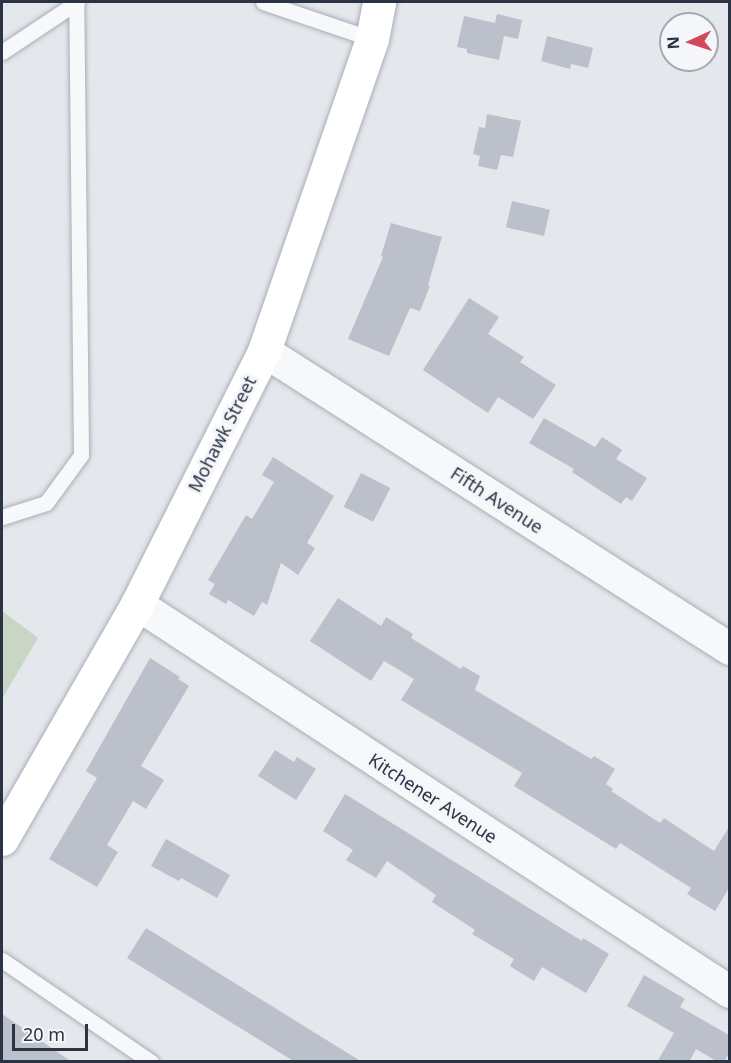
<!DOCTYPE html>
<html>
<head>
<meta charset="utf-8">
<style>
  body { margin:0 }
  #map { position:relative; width:731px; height:1063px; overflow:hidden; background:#e4e7ec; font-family:"Noto Sans",sans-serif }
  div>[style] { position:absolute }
  .green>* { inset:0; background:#c9d6c5 }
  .building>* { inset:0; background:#bbc0ca; transform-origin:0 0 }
  .roads { filter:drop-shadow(0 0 2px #a9aeb7) drop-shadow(0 0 2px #a9aeb7) }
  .lane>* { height:15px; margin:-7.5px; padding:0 7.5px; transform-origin:7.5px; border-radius:7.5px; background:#f7f8fa }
  .street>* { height:32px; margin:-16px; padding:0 16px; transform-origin:16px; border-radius:16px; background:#f7f8fa }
  .secondary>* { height:33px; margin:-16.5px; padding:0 16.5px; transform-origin:16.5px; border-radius:16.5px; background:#fff }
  span { translate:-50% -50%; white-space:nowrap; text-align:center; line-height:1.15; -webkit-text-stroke:6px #f4f6f9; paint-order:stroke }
  .street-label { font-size:18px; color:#2b3445 }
  .frame { position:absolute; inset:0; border:3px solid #2b3445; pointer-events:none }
  .north { position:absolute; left:659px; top:12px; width:60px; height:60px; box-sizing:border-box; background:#f4f6f9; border:2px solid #a4a8b1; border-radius:50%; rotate:267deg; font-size:16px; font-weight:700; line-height:24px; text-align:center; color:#2b3445 }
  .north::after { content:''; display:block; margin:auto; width:21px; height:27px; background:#d1495b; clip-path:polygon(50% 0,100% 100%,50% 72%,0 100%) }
  .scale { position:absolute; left:12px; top:1024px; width:76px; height:27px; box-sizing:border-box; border:3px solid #2b3445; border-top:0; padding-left:8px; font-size:18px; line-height:21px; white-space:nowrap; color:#2b3445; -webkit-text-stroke:4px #f4f6f9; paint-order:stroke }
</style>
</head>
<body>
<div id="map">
  <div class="green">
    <div style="clip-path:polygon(2px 611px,38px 638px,2px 699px)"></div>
  </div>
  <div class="building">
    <div style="clip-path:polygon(497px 14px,522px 20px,518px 39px,504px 36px,499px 60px,467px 53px,467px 49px,457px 47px,464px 16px,495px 23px)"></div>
    <div style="clip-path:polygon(547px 36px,593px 48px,588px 68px,571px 64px,570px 69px,541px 61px)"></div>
    <div style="clip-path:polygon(487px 114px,521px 121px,513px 157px,501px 155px,497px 170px,478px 166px,480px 156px,473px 154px,479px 127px,485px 128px)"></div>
    <div style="left:512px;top:201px;width:39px;height:27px;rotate:13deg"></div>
    <div style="clip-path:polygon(391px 223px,442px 237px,428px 285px,430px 286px,420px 311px,410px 308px,389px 356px,348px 339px,383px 257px,381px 256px)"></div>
    <div style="clip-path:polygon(469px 298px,499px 317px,488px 334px,524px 357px,520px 362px,556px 385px,533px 419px,498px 397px,488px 413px,423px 370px)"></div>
    <div style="clip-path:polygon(544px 418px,595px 447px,602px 437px,622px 450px,616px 459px,647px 478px,632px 501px,626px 497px,621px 504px,572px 472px,574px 469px,529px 443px)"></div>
    <div style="clip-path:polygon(273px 457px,334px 496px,307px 543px,315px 548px,298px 575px,281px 563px,267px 605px,262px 602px,254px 616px,228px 600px,226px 604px,209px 594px,215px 584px,208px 580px,246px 515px,252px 519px,274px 482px,262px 475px)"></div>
    <div style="left:361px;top:473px;width:33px;height:38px;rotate:27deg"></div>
    <div style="clip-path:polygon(338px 598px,381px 626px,386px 617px,413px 634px,411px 638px,461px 669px,463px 666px,480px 676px,475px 690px,591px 759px,594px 756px,615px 769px,606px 784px,613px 789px,611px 791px,660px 823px,664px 818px,714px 851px,729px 827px,729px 888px,715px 911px,687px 894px,691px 888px,620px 843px,616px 849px,514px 786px,522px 773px,401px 700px,414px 679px,384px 661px,371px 681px,310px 641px)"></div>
    <div style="clip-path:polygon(150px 658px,180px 677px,178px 679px,189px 686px,141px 766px,164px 780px,146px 809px,133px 801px,107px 845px,118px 852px,97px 887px,49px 859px,97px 778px,86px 771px)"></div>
    <div style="clip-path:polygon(275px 750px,294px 762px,297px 757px,316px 769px,296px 800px,258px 776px)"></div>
    <div style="clip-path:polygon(345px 794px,582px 941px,583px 938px,609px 954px,586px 993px,542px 967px,534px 981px,510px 966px,514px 959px,472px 934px,475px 930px,432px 902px,436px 895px,387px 861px,376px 878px,346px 860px,353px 850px,323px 831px)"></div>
    <div style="clip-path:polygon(166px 839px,230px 875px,217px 898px,181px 878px,179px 881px,151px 866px)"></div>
    <div style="clip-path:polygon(146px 928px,362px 1062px,295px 1062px,127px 958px)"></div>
    <div style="clip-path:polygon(644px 975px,685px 999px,680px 1007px,729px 1035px,729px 1053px,724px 1062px,718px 1062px,696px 1049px,689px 1062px,657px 1062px,674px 1033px,627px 1006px)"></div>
    <div style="clip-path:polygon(2px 1014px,72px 1062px,2px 1062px)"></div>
  </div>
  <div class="roads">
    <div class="lane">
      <div style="left:263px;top:2px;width:115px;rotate:18.7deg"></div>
      <div style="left:2px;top:52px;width:90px;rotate:-33.7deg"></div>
      <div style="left:2px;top:517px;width:46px;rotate:-17.7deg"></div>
      <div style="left:46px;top:503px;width:59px;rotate:-53.9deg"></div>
      <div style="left:81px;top:455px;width:452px;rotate:-90.6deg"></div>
      <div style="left:2px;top:960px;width:181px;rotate:34.4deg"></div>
    </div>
    <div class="street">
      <div style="left:264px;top:351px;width:553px;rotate:32.6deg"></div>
      <div style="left:137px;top:604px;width:709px;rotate:33.2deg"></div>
    </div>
    <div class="secondary">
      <div style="left:2px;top:839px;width:271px;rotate:-60.1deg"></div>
      <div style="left:137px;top:604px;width:283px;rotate:-63.3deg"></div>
      <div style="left:264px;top:351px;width:330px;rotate:-70.9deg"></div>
      <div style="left:372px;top:39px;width:38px;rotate:-79deg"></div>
    </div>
  </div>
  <div class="street-label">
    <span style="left:222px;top:434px;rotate:-63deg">Mohawk Street</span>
    <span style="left:497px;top:500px;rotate:33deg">Fifth Avenue</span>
    <span style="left:433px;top:798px;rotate:33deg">Kitchener Avenue</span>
  </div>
  <div class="frame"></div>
  <div class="north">N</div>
  <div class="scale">20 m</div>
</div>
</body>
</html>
